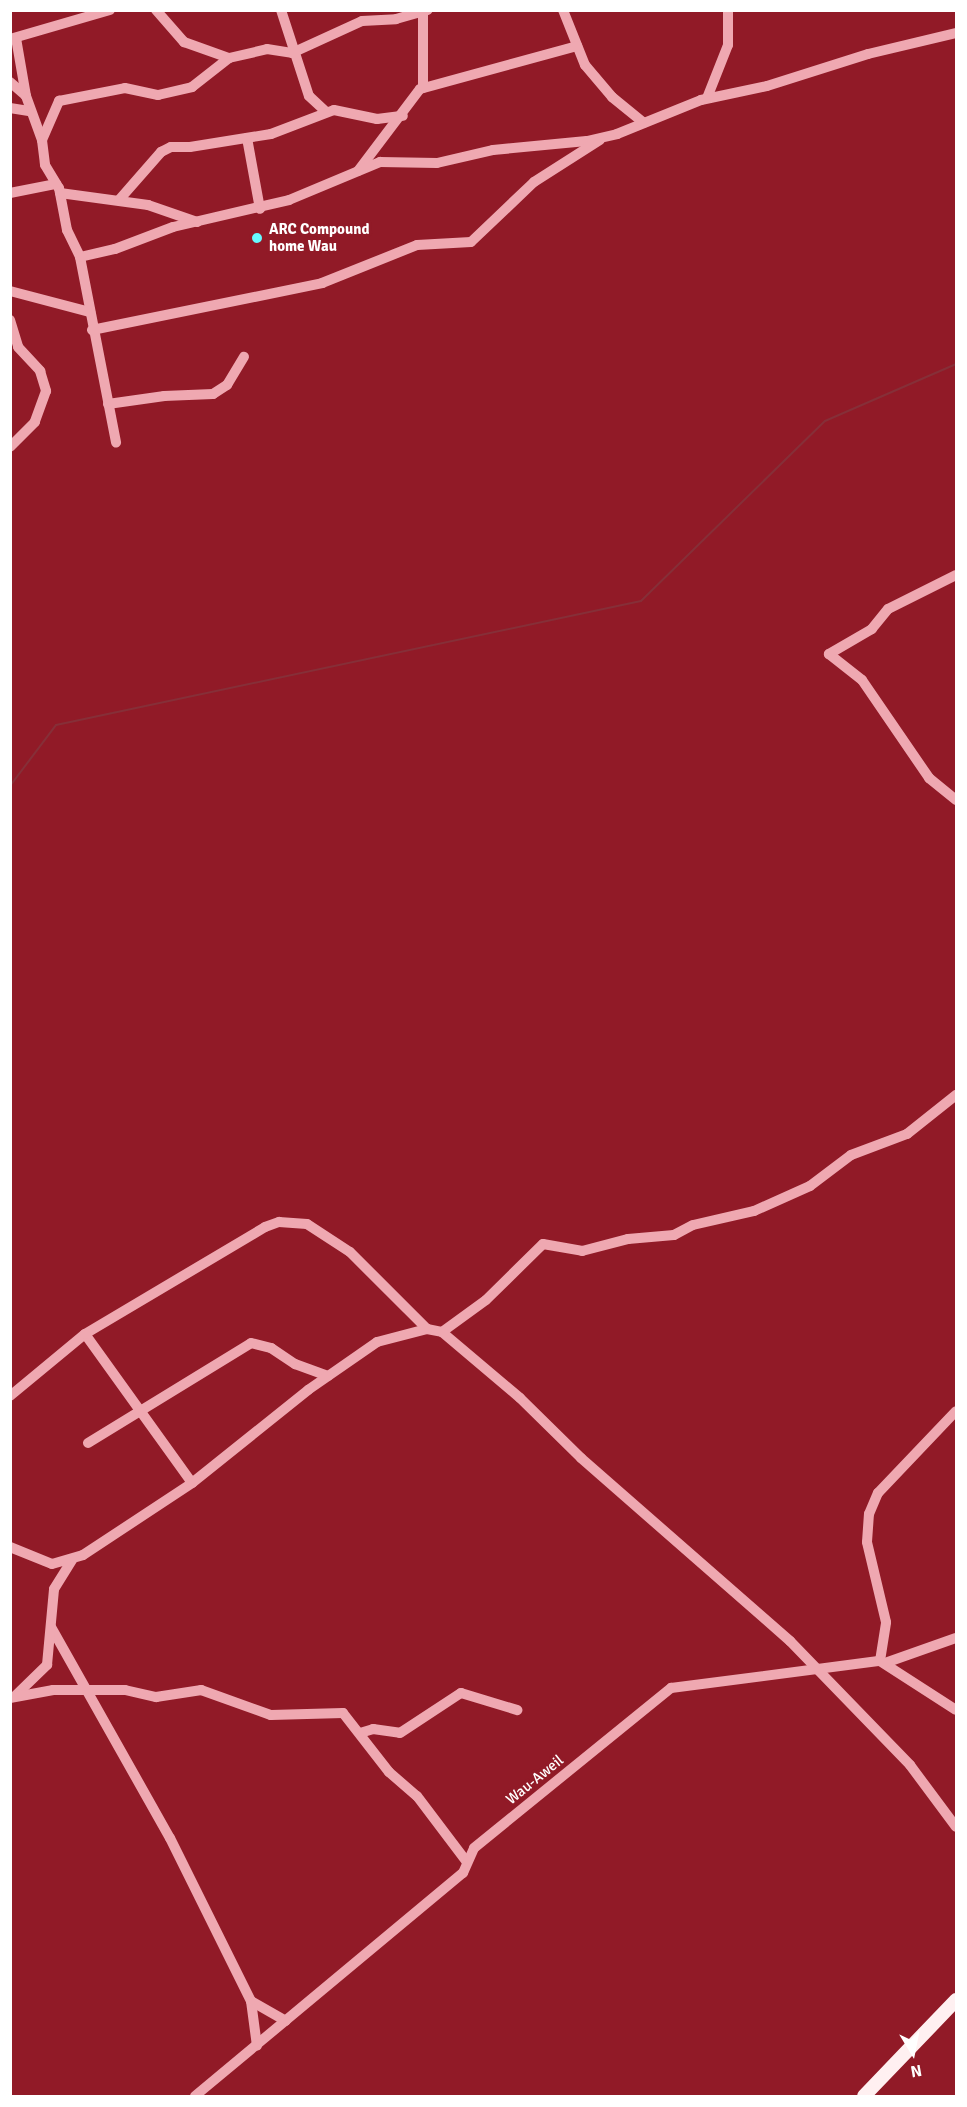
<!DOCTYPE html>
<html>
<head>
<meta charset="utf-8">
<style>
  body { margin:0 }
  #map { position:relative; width:967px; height:2107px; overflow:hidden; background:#911a27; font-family:Signika,sans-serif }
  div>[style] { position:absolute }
  .stream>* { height:2px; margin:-1px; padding:0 1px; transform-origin:1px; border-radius:1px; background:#862f38 }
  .minor>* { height:10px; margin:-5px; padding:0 5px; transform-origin:5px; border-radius:5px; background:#efa8b1 }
  .major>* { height:14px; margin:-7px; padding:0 7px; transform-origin:7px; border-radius:7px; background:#fff0f1 }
  .dots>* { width:16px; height:16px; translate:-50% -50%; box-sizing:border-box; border:3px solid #911a27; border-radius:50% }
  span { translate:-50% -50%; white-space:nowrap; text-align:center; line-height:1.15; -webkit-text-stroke:6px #911a27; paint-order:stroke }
  .poi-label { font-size:15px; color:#fff; font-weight:700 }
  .left { translate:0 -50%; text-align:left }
  .street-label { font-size:15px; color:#fff }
  .frame { position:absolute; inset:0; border:12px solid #fff; pointer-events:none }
  .north { position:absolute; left:883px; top:2023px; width:60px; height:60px; -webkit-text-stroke:4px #911a27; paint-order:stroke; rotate:170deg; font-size:16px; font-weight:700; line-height:24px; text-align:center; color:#fff }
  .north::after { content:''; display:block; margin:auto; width:21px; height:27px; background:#fff; clip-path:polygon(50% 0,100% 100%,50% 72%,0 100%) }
</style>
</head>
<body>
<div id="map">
  <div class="stream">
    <div style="left:10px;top:786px;width:76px;rotate:-53deg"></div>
    <div style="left:56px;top:725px;width:598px;rotate:-11.97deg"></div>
    <div style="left:641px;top:601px;width:257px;rotate:-44.4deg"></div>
    <div style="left:825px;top:421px;width:143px;rotate:-23.5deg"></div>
  </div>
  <div class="minor">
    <div style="left:156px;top:10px;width:43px;rotate:48.8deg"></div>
    <div style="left:184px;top:42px;width:48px;rotate:19.6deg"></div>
    <div style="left:229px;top:58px;width:39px;rotate:-13deg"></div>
    <div style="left:267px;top:49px;width:25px;rotate:9deg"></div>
    <div style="left:292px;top:53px;width:77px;rotate:-24.6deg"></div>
    <div style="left:362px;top:21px;width:34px;rotate:-3deg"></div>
    <div style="left:396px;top:19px;width:33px;rotate:-16deg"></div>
    <div style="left:281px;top:10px;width:90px;rotate:72deg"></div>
    <div style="left:309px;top:96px;width:23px;rotate:43deg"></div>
    <div style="left:423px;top:10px;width:78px;rotate:90deg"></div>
    <div style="left:563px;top:10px;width:59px;rotate:68.2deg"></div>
    <div style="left:585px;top:65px;width:42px;rotate:49.8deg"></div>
    <div style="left:612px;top:97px;width:41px;rotate:39.1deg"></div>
    <div style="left:16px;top:38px;width:59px;rotate:80.2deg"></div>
    <div style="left:10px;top:39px;width:104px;rotate:-16.2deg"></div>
    <div style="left:10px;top:82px;width:21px;rotate:41deg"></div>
    <div style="left:26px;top:96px;width:47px;rotate:70deg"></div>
    <div style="left:42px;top:140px;width:25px;rotate:83deg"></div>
    <div style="left:45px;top:165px;width:27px;rotate:59deg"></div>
    <div style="left:59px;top:188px;width:43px;rotate:79.2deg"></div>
    <div style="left:67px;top:230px;width:30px;rotate:64deg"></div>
    <div style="left:80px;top:257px;width:189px;rotate:79deg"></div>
    <div style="left:707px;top:98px;width:57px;rotate:-68.4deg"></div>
    <div style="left:728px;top:45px;width:35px;rotate:-90deg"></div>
    <div style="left:10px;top:108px;width:19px;rotate:9deg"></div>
    <div style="left:247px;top:138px;width:72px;rotate:79.6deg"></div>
    <div style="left:42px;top:140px;width:43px;rotate:-66.4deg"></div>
    <div style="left:59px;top:101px;width:67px;rotate:-11.1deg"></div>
    <div style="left:125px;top:88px;width:34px;rotate:12deg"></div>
    <div style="left:158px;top:95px;width:35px;rotate:-13deg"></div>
    <div style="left:192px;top:87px;width:47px;rotate:-38.1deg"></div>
    <div style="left:358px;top:171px;width:103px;rotate:-52.9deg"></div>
    <div style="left:420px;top:89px;width:163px;rotate:-15.3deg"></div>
    <div style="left:10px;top:193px;width:47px;rotate:-11.1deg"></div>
    <div style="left:60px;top:193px;width:89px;rotate:7.8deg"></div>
    <div style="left:148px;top:205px;width:52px;rotate:19.1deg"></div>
    <div style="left:119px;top:200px;width:64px;rotate:-48.8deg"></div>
    <div style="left:161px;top:152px;width:11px;rotate:-27deg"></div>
    <div style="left:171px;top:147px;width:19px"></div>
    <div style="left:190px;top:147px;width:82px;rotate:-9.1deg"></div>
    <div style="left:271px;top:134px;width:67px;rotate:-20.9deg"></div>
    <div style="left:334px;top:110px;width:44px;rotate:11.8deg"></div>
    <div style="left:377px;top:119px;width:26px;rotate:-7deg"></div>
    <div style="left:80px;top:257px;width:36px;rotate:-13deg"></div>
    <div style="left:115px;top:249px;width:62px;rotate:-20.8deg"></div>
    <div style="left:173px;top:227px;width:119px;rotate:-13.1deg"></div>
    <div style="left:289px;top:200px;width:99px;rotate:-22.7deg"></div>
    <div style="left:380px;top:162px;width:57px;rotate:1deg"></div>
    <div style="left:437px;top:163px;width:57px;rotate:-13.1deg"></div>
    <div style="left:493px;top:150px;width:94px;rotate:-5.5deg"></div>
    <div style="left:587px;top:141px;width:31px;rotate:-13deg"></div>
    <div style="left:617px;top:134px;width:91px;rotate:-22deg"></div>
    <div style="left:701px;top:100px;width:67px;rotate:-12deg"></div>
    <div style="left:767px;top:86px;width:106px;rotate:-17.6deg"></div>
    <div style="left:868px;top:54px;width:90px;rotate:-13.4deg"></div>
    <div style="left:10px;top:291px;width:83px;rotate:14.7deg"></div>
    <div style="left:10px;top:320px;width:28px;rotate:73deg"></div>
    <div style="left:18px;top:347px;width:33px;rotate:47deg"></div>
    <div style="left:40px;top:371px;width:21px;rotate:73deg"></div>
    <div style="left:46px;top:391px;width:33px;rotate:110deg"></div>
    <div style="left:35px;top:422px;width:35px;rotate:135deg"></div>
    <div style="left:92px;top:330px;width:235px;rotate:-11.5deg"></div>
    <div style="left:322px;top:283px;width:102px;rotate:-21.8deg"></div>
    <div style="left:417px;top:245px;width:54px;rotate:-3.2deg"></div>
    <div style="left:471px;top:242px;width:87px;rotate:-43.6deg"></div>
    <div style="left:534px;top:182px;width:78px;rotate:-32.5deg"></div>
    <div style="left:108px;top:404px;width:57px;rotate:-8.1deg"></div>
    <div style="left:164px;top:396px;width:49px;rotate:-2.3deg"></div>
    <div style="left:213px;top:394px;width:17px;rotate:-33deg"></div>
    <div style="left:227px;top:385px;width:33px;rotate:-59deg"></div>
    <div style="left:956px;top:575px;width:76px;rotate:153.4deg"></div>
    <div style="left:888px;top:609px;width:26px;rotate:129deg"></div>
    <div style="left:872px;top:629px;width:50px;rotate:149.8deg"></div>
    <div style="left:829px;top:654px;width:42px;rotate:38.2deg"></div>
    <div style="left:862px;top:680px;width:119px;rotate:55.6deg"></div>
    <div style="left:929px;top:778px;width:35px;rotate:39deg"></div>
    <div style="left:442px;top:1332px;width:54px;rotate:-36deg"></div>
    <div style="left:486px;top:1300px;width:80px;rotate:-44.5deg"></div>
    <div style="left:543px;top:1244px;width:40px;rotate:10deg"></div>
    <div style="left:582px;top:1251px;width:48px;rotate:-14.6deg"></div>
    <div style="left:628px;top:1239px;width:46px;rotate:-5deg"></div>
    <div style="left:674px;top:1235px;width:21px;rotate:-28deg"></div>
    <div style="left:693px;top:1225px;width:63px;rotate:-12.9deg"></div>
    <div style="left:754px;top:1211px;width:61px;rotate:-24.1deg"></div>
    <div style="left:810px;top:1186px;width:51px;rotate:-37.1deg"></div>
    <div style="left:851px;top:1155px;width:60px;rotate:-20.6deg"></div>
    <div style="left:907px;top:1134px;width:63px;rotate:-38.5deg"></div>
    <div style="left:85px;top:1334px;width:183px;rotate:54.3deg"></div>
    <div style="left:10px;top:1396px;width:97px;rotate:-39.6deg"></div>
    <div style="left:85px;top:1334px;width:209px;rotate:-30.7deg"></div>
    <div style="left:265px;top:1227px;width:15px;rotate:-20deg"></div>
    <div style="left:279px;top:1222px;width:28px;rotate:4deg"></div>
    <div style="left:307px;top:1224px;width:51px;rotate:33.1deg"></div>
    <div style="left:350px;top:1252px;width:109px;rotate:45deg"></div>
    <div style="left:427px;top:1329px;width:15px;rotate:11deg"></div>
    <div style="left:442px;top:1332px;width:102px;rotate:40.2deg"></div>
    <div style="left:520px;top:1398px;width:86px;rotate:44.5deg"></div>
    <div style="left:581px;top:1458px;width:278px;rotate:41.2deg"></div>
    <div style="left:790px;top:1641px;width:173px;rotate:45.9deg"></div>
    <div style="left:910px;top:1765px;width:77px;rotate:53.4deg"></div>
    <div style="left:88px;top:1443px;width:191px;rotate:-31.5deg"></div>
    <div style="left:251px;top:1343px;width:21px;rotate:14deg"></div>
    <div style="left:271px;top:1348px;width:29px;rotate:34deg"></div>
    <div style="left:295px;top:1364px;width:35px;rotate:20deg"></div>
    <div style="left:10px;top:1547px;width:45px;rotate:22deg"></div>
    <div style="left:52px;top:1564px;width:32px;rotate:-16deg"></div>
    <div style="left:83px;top:1555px;width:131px;rotate:-33.4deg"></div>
    <div style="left:192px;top:1483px;width:149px;rotate:-38.7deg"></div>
    <div style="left:308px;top:1390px;width:84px;rotate:-34.8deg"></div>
    <div style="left:377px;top:1342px;width:52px;rotate:-14.6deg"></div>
    <div style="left:51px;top:1627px;width:242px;rotate:60.6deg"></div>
    <div style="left:170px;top:1838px;width:182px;rotate:63.6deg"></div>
    <div style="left:251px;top:2001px;width:45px;rotate:82.4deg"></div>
    <div style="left:880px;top:1661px;width:39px;rotate:-81deg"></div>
    <div style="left:886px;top:1622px;width:82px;rotate:-103.4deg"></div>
    <div style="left:867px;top:1542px;width:28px;rotate:-86deg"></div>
    <div style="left:869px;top:1514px;width:23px;rotate:-67deg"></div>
    <div style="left:878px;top:1493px;width:113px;rotate:-46.4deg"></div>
    <div style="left:885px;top:1663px;width:75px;rotate:-19.4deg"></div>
    <div style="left:15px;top:1696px;width:45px;rotate:-44.1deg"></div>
    <div style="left:47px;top:1665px;width:76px;rotate:-84.7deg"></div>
    <div style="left:54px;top:1589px;width:34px;rotate:-58deg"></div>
    <div style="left:10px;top:1698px;width:44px;rotate:-10.5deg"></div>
    <div style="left:53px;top:1690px;width:72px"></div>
    <div style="left:125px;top:1690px;width:32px;rotate:13deg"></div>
    <div style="left:156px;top:1697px;width:46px;rotate:-8.8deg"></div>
    <div style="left:201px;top:1690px;width:74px;rotate:19.7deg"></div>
    <div style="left:271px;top:1715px;width:72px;rotate:-1.6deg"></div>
    <div style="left:343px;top:1713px;width:75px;rotate:52.1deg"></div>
    <div style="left:389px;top:1772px;width:37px;rotate:41deg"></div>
    <div style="left:417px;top:1796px;width:83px;rotate:52.9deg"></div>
    <div style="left:360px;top:1733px;width:14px;rotate:-17deg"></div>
    <div style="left:373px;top:1729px;width:27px;rotate:8deg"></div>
    <div style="left:400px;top:1733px;width:73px;rotate:-33.3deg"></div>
    <div style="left:461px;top:1693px;width:59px;rotate:16.9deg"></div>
    <div style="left:251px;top:2001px;width:40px;rotate:29.7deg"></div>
    <div style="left:195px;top:2096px;width:349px;rotate:-39.8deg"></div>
    <div style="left:463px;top:1873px;width:27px;rotate:-66deg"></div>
    <div style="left:474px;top:1848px;width:254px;rotate:-39.1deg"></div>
    <div style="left:671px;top:1688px;width:211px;rotate:-7.4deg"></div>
    <div style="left:880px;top:1661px;width:90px;rotate:32.8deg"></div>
  </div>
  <div class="major">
    <div style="left:864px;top:2096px;width:133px;rotate:-46.2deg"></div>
  </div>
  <div class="dots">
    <div style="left:257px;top:238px;background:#66faff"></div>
  </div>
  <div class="poi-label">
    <span class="left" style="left:269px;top:238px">ARC Compound<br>home Wau</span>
  </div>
  <div class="street-label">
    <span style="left:535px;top:1780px;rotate:-39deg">Wau-Aweil</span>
  </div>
  <div class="frame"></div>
  <div class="north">N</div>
</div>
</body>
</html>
